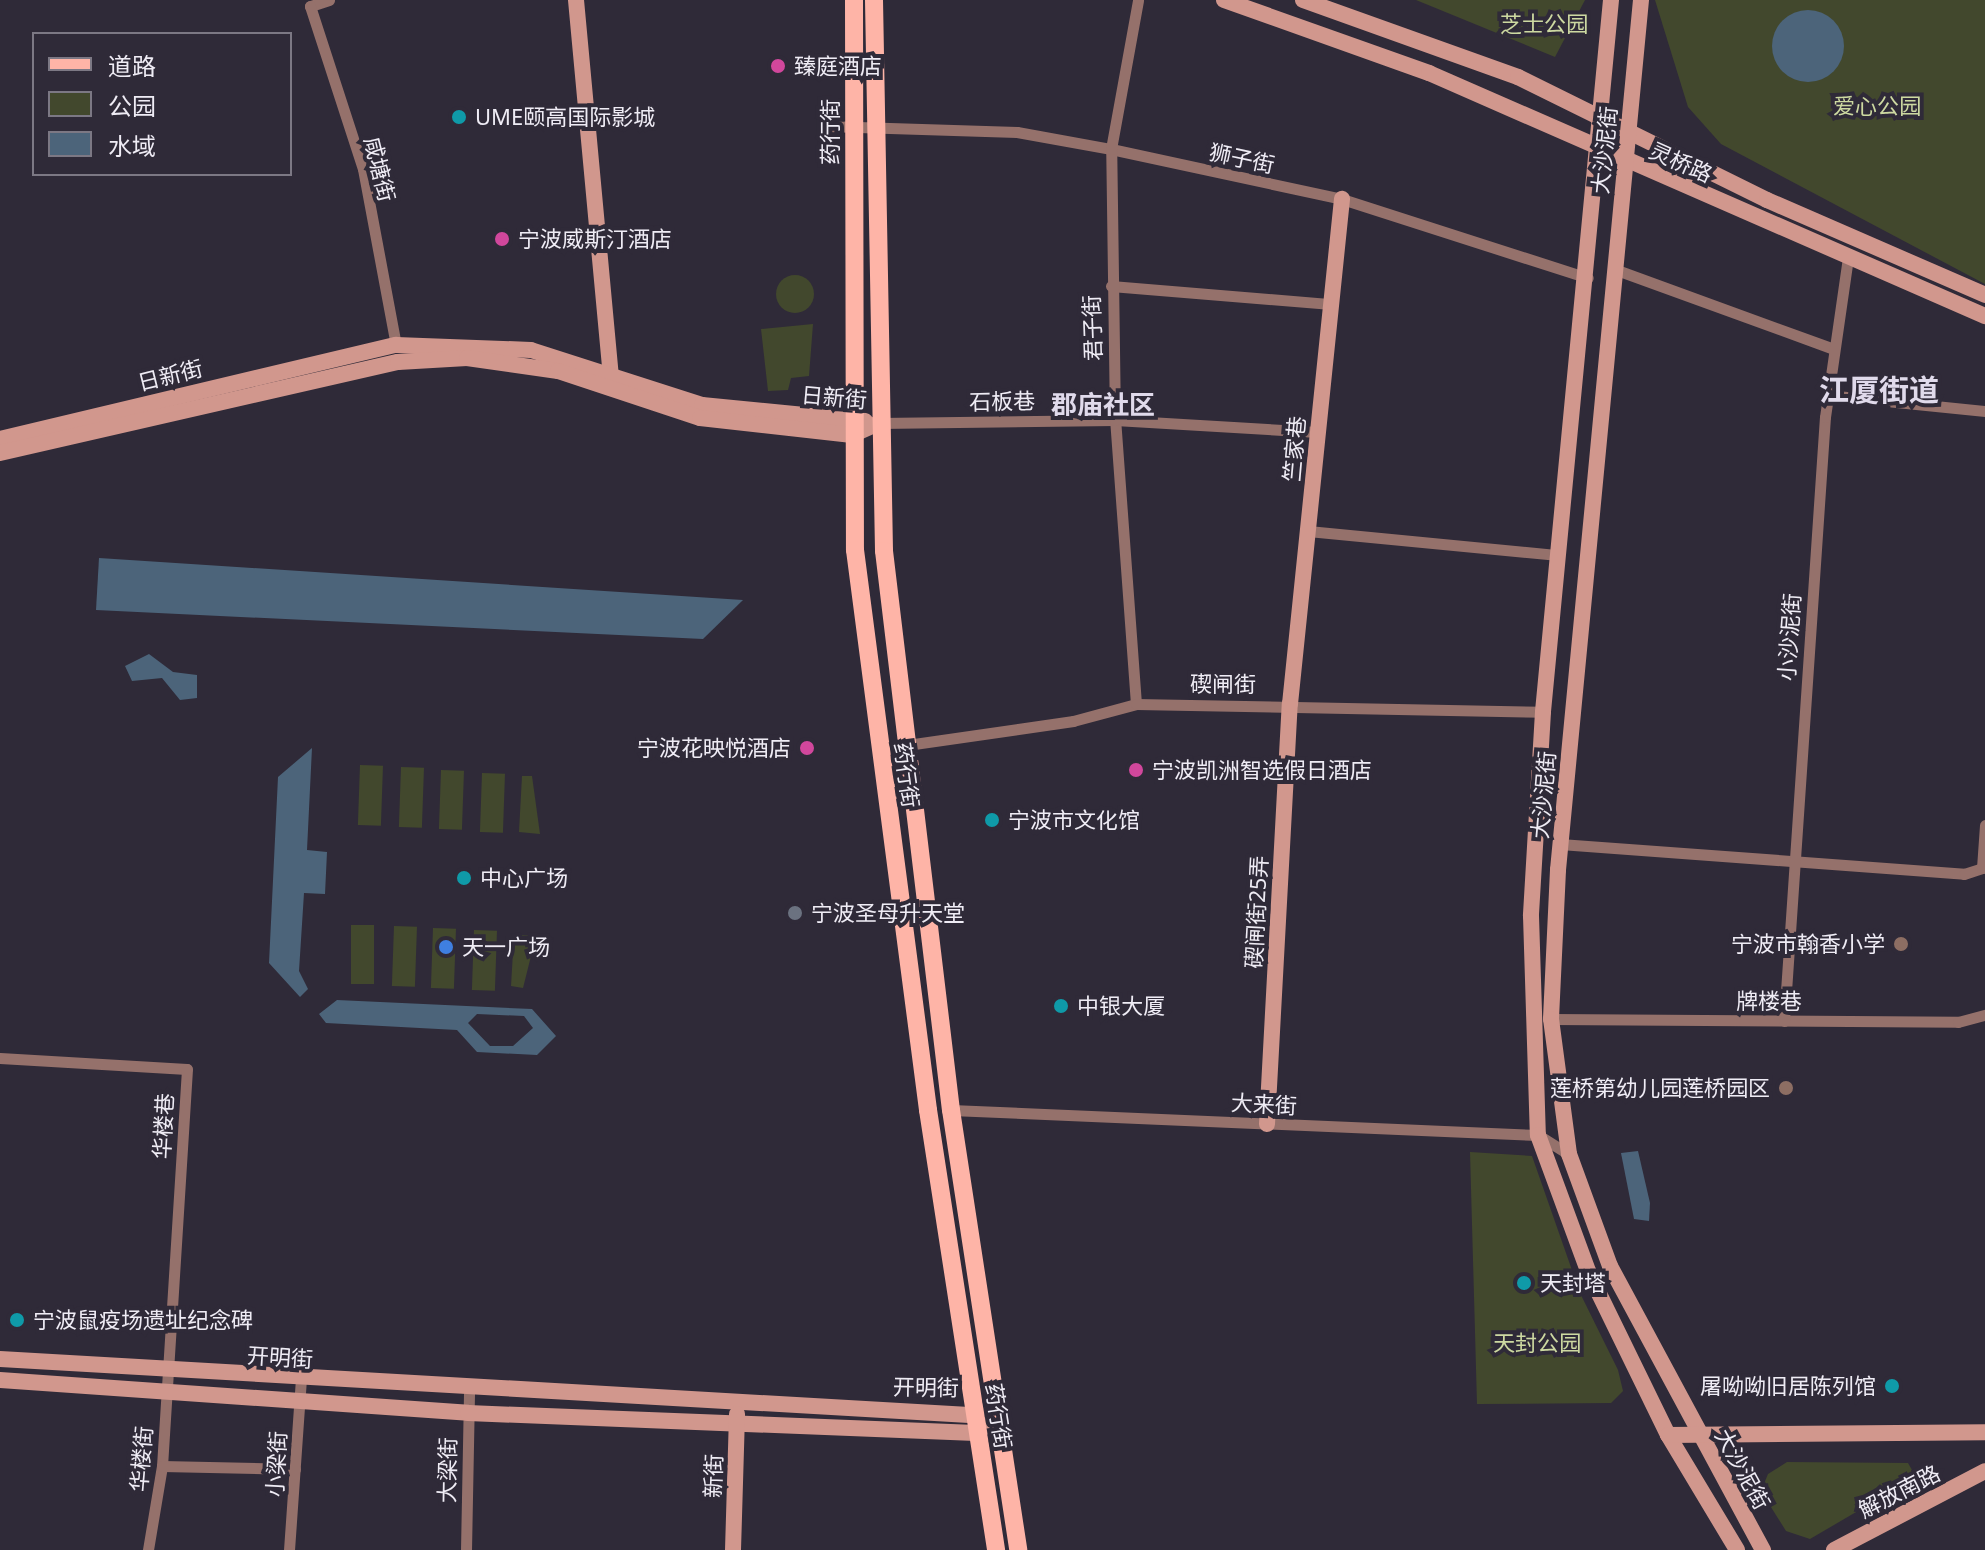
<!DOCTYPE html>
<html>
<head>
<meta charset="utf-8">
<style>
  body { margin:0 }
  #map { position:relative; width:1985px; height:1550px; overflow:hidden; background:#2f2a38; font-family:"Noto Sans","Noto Sans SC",sans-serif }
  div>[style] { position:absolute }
  .green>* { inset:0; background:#42482d; transform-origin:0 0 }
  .round { border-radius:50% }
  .water>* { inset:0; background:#4c647a }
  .street>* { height:11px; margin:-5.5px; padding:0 5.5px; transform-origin:5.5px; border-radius:5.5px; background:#95716b }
  .secondary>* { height:16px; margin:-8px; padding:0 8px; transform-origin:8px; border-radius:8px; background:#d1978d }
  .primary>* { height:18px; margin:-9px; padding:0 9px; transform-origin:9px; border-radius:9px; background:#feb4a7 }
  .dots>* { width:22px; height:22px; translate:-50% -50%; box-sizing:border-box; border:4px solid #2f2a38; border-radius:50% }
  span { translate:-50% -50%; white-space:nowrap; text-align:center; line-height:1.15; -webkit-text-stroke:8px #2f2a38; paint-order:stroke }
  .park-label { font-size:22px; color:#cdd9a1 }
  .poi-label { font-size:22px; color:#efecf5 }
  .left { translate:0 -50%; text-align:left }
  .right { translate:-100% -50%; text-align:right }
  .street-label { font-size:22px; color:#efecf5 }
  .quarter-label { font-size:26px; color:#e0daeb; font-weight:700 }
  .district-label { font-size:30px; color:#e0daeb; font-weight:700 }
  .legend { position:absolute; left:32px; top:32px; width:260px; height:144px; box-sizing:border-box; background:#2f2a38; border:2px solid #7c7884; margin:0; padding:10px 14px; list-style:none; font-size:24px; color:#efecf5 }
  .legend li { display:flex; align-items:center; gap:16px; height:40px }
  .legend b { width:40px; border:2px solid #7c7884 }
</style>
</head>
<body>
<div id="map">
  <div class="green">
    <div style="clip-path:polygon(1416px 0,1585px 0,1555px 57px)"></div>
    <div style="clip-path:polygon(1655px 0,1985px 0,1985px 284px,1721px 144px,1688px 107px)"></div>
    <div class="round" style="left:776px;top:275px;width:38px;height:38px"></div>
    <div style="clip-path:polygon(813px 324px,809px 376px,791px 378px,788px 390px,768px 391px,761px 329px)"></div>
    <div style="left:360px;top:765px;width:23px;height:60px;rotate:2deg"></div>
    <div style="left:401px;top:767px;width:23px;height:60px;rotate:2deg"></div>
    <div style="left:441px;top:770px;width:23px;height:59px;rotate:2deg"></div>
    <div style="left:482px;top:773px;width:23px;height:59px;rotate:2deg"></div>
    <div style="clip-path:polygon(522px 776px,532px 776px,540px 834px,519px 832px)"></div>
    <div style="left:351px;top:925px;width:23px;height:59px"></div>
    <div style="left:394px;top:926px;width:23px;height:60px;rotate:2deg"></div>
    <div style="left:433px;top:928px;width:23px;height:60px;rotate:2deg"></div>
    <div style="left:474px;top:930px;width:23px;height:60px;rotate:2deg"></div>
    <div style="clip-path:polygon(514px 935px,536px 936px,523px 988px,511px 986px)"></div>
    <div style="clip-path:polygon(1470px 1152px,1532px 1156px,1580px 1293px,1618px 1370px,1623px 1391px,1611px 1403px,1477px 1404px)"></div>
    <div style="clip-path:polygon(1787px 1462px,1908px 1463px,1916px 1477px,1810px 1539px,1786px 1531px,1761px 1491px,1768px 1474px)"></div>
  </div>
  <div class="water">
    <div class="round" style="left:1772px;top:10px;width:72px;height:72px"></div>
    <div style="clip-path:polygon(99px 558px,743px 600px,703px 639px,96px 610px)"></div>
    <div style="clip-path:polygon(149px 654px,173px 672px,197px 675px,197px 698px,180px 700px,162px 678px,132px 681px,125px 666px)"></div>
    <div style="clip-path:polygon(312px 748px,307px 850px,327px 852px,325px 894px,304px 893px,299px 971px,308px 989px,300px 997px,269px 963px,278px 777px)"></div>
    <div style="clip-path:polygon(evenodd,337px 1000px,532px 1009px,556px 1036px,537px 1055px,477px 1052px,457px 1030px,326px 1023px,319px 1014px,337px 1000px,477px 1014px,524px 1016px,533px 1028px,513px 1046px,490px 1046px,468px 1023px,477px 1014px)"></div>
    <div style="clip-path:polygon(1638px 1151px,1650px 1203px,1649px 1221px,1634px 1219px,1621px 1153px)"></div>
  </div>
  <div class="street">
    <div style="left:329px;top:0;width:20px;rotate:162deg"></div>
    <div style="left:310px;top:6px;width:171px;rotate:72deg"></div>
    <div style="left:363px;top:169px;width:179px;rotate:79.4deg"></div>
    <div style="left:826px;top:126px;width:191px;rotate:1.8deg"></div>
    <div style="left:1017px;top:132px;width:96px;rotate:10.3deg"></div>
    <div style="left:1111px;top:149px;width:236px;rotate:12.2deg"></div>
    <div style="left:1342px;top:199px;width:258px;rotate:17.8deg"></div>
    <div style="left:1614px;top:269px;width:231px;rotate:20deg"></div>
    <div style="left:1111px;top:286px;width:221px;rotate:4.7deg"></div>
    <div style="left:1827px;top:395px;width:159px;rotate:5.8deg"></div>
    <div style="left:879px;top:423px;width:236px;rotate:-0.7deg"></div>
    <div style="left:1115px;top:420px;width:203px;rotate:3.4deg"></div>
    <div style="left:1308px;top:531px;width:249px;rotate:5.5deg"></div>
    <div style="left:1136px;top:704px;width:285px;rotate:-94.2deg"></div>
    <div style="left:1115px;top:420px;width:271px;rotate:-90.8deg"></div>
    <div style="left:1111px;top:149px;width:151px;rotate:-79.7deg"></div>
    <div style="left:907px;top:745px;width:168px;rotate:-8.2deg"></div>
    <div style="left:1073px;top:721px;width:65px;rotate:-15.1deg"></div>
    <div style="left:1136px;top:704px;width:407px;rotate:1.1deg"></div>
    <div style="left:1560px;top:844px;width:405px;rotate:4.2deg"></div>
    <div style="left:1964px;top:874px;width:19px;rotate:-18deg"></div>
    <div style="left:1982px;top:868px;width:43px;rotate:-86deg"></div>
    <div style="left:1551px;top:1019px;width:407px;rotate:0.4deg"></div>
    <div style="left:1958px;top:1022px;width:28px;rotate:-15deg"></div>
    <div style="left:1784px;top:1021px;width:605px;rotate:-86.12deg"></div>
    <div style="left:1825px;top:417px;width:161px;rotate:-81.8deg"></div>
    <div style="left:0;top:1058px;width:187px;rotate:3.4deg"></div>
    <div style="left:187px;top:1069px;width:398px;rotate:93.6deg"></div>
    <div style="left:162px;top:1466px;width:85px;rotate:99.5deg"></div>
    <div style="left:951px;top:1110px;width:588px;rotate:2.44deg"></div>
    <div style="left:1538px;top:1135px;width:36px;rotate:32deg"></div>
    <div style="left:162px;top:1466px;width:133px;rotate:1.3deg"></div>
    <div style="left:289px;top:1550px;width:170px;rotate:-86deg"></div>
    <div style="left:466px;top:1550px;width:159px;rotate:-88.9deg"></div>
  </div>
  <div class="secondary">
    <div style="left:576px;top:0;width:376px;rotate:84.7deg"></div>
    <div style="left:1224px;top:0;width:218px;rotate:19.6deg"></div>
    <div style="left:1429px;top:73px;width:607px;rotate:23.61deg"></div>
    <div style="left:1303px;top:0;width:228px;rotate:19.7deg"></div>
    <div style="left:1518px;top:77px;width:278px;rotate:26.3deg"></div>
    <div style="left:1767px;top:200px;width:238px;rotate:23.5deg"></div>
    <div style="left:1611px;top:0;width:715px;rotate:95.46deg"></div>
    <div style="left:1543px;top:712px;width:204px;rotate:93.4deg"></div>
    <div style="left:1531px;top:916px;width:219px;rotate:88.2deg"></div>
    <div style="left:1538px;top:1135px;width:145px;rotate:69.8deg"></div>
    <div style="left:1588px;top:1271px;width:182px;rotate:64deg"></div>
    <div style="left:1668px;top:1435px;width:134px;rotate:59deg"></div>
    <div style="left:1641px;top:0;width:874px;rotate:95.45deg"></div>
    <div style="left:1558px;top:870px;width:149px;rotate:92.7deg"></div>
    <div style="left:1551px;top:1019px;width:136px;rotate:82.4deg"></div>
    <div style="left:1569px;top:1154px;width:119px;rotate:69.9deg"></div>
    <div style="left:1610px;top:1266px;width:323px;rotate:61.7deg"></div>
    <div style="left:0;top:439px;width:407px;rotate:-13.4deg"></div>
    <div style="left:396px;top:345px;width:135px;rotate:2.1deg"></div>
    <div style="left:531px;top:350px;width:180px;rotate:17.8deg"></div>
    <div style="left:702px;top:405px;width:164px;rotate:5.6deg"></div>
    <div style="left:0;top:453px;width:408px;rotate:-12.9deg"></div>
    <div style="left:398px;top:362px;width:69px;rotate:-3.3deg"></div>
    <div style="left:467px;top:358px;width:92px;rotate:8.1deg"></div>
    <div style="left:558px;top:371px;width:150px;rotate:18.3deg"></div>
    <div style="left:700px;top:418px;width:153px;rotate:6.4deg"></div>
    <div style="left:852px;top:435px;width:30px;rotate:-24deg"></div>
    <div style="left:1267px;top:1124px;width:421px;rotate:-86.9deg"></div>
    <div style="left:1290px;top:704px;width:508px;rotate:-84.12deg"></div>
    <div style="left:0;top:1359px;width:988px;rotate:3.31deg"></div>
    <div style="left:0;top:1380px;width:469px;rotate:4deg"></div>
    <div style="left:468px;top:1413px;width:508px;rotate:2.25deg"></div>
    <div style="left:976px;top:1433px;width:24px;rotate:-36deg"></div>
    <div style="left:1668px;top:1435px;width:317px;rotate:-0.5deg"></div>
    <div style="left:733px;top:1550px;width:136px;rotate:-88.3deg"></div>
    <div style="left:1834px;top:1550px;width:170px;rotate:-27.6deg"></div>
  </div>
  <div class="primary">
    <div style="left:854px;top:0;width:550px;rotate:89.9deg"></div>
    <div style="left:855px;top:550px;width:565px;rotate:82.57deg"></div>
    <div style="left:928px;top:1110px;width:445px;rotate:81.2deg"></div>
    <div style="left:874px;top:0;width:551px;rotate:88.96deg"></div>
    <div style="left:884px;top:551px;width:563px;rotate:83.17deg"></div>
    <div style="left:951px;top:1110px;width:445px;rotate:81.3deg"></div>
  </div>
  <div class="dots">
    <div style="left:778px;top:66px;background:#d1479c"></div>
    <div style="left:459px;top:117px;background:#0f9aa8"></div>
    <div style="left:502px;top:239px;background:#d1479c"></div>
    <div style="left:807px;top:748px;background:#d1479c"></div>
    <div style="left:1136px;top:770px;background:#d1479c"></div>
    <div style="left:992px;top:820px;background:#0f9aa8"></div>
    <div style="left:464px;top:878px;background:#0f9aa8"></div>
    <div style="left:795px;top:913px;background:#6b7280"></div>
    <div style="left:1901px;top:944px;background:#8d6e63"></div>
    <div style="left:446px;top:947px;background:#3f7fe0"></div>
    <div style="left:1061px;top:1006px;background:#0f9aa8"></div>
    <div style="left:1786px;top:1088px;background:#8d6e63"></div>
    <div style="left:1524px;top:1283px;background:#0f9aa8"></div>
    <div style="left:17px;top:1320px;background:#0f9aa8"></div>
    <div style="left:1892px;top:1386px;background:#0f9aa8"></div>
  </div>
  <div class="park-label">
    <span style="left:1544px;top:24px">芝士公园</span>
    <span style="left:1877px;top:106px">爱心公园</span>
    <span style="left:1537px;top:1343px">天封公园</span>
  </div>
  <div class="poi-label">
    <span class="left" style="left:794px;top:66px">臻庭酒店</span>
    <span class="left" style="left:475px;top:117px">UME颐高国际影城</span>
    <span class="left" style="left:518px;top:239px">宁波威斯汀酒店</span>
    <span class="right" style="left:791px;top:748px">宁波花映悦酒店</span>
    <span class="left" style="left:1152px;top:770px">宁波凯洲智选假日酒店</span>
    <span class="left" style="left:1008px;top:820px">宁波市文化馆</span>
    <span class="left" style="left:480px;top:878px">中心广场</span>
    <span class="left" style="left:811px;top:913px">宁波圣母升天堂</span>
    <span class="right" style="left:1885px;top:944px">宁波市翰香小学</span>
    <span class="left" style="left:462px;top:947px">天一广场</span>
    <span class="left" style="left:1077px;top:1006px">中银大厦</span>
    <span class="right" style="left:1770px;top:1088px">莲桥第幼儿园莲桥园区</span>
    <span class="left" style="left:1540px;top:1283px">天封塔</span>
    <span class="left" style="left:33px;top:1320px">宁波鼠疫场遗址纪念碑</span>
    <span class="right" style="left:1876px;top:1386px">屠呦呦旧居陈列馆</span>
  </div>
  <div class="street-label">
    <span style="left:830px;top:132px;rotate:-90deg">药行街</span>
    <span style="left:1604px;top:150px;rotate:-84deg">大沙泥街</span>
    <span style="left:1242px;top:158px;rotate:12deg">狮子街</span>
    <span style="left:1681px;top:162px;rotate:24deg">灵桥路</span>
    <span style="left:380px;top:169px;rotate:76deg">咸塘街</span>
    <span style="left:1092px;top:328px;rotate:-92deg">君子街</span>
    <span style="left:170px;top:375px;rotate:-14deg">日新街</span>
    <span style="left:834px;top:397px;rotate:5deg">日新街</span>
    <span style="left:1002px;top:401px;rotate:-1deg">石板巷</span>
    <span style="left:1294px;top:449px;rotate:-85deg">竺家巷</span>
    <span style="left:1789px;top:637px;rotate:-86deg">小沙泥街</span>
    <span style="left:1223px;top:684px">碶闸街</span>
    <span style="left:907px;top:775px;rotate:82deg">药行街</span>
    <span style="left:1543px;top:795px;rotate:-85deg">大沙泥街</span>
    <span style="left:1256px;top:912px;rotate:-87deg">碶闸街25弄</span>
    <span style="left:1769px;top:1001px">牌楼巷</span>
    <span style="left:1264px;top:1104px;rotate:3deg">大来街</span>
    <span style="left:163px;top:1126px;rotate:-87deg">华楼巷</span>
    <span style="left:280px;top:1357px;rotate:4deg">开明街</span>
    <span style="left:926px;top:1387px;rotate:1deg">开明街</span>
    <span style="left:999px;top:1416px;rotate:81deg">药行街</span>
    <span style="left:141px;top:1459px;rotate:-85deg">华楼街</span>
    <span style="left:276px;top:1464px;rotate:-87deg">小梁街</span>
    <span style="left:1743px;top:1469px;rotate:61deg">大沙泥街</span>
    <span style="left:447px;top:1470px;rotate:-89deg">大梁街</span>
    <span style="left:713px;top:1476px;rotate:-88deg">新街</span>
    <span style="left:1899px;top:1491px;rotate:-27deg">解放南路</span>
  </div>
  <div class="quarter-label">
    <span style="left:1103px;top:405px">郡庙社区</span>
  </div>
  <div class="district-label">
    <span style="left:1879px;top:390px">江厦街道</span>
  </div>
  <ul class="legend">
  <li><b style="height:10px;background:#feb4a7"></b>道路</li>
  <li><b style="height:22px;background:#42482d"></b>公园</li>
  <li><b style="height:22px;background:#4c647a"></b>水域</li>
  </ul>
</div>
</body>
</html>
